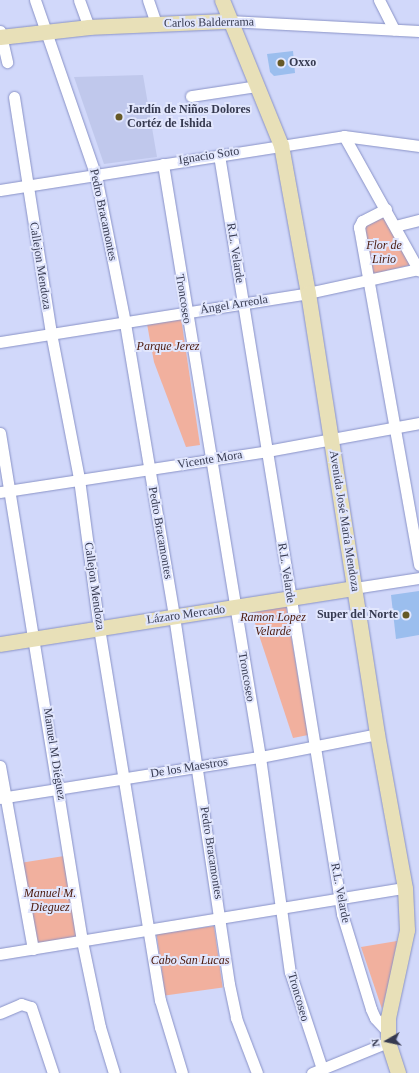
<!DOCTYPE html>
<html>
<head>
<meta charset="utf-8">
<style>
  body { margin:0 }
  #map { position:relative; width:419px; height:1073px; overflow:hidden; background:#d1d8fa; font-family:Georgia,serif }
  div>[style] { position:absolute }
  .built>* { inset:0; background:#c0c8ec }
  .green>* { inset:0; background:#f1b09e; transform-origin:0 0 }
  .building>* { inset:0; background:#9bbeee }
  .roads { filter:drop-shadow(0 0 1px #8992c7) drop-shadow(0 0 1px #8992c7) }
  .street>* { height:11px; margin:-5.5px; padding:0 5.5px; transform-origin:5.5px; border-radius:5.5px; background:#fff }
  .secondary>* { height:15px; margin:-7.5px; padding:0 7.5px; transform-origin:7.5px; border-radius:7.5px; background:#e8e0b8 }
  .dots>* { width:11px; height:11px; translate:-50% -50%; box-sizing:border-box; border:2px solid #e1e6fd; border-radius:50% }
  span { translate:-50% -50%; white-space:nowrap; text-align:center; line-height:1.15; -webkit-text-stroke:4px #e1e6fd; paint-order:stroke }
  .street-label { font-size:12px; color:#363a50 }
  .poi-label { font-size:12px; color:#363a50; font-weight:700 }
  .left { translate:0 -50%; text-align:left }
  .right { translate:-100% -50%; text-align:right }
  .park-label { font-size:12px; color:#4a180b; font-style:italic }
  .north { position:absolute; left:367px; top:1021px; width:40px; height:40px; -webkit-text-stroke:3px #e1e6fd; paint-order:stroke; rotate:261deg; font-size:11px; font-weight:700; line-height:16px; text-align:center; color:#363a50 }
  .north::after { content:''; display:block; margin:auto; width:14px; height:18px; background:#363a50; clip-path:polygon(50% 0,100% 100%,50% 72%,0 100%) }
</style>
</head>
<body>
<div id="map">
  <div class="built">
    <div style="clip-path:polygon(143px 75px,157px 157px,104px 164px,74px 77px)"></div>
  </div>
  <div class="green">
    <div style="clip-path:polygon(384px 217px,410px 265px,370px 275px,361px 227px)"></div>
    <div style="clip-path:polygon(181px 318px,200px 445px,186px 447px,154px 362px,147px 324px)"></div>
    <div style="clip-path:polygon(286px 606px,308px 735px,293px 738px,251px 611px)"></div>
    <div style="left:64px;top:856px;width:84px;height:43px;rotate:81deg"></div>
    <div style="left:214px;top:926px;width:62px;height:58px;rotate:82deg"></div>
    <div style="clip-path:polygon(397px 941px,391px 975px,382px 1009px,361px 947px)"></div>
  </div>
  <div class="building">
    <div style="clip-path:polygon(293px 51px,295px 73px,274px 76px,270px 72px,267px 54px)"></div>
    <div style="clip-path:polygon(419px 591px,419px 635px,396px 639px,391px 595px)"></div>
  </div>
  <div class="roads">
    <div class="street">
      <div style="left:35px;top:0;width:186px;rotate:70.9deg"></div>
      <div style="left:96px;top:176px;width:150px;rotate:78.8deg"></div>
      <div style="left:125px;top:323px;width:297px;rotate:80.5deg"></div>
      <div style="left:174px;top:616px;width:372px;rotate:81.5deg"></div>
      <div style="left:229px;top:984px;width:35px;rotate:78deg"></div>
      <div style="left:236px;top:1018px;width:59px;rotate:69.1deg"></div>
      <div style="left:79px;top:0;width:29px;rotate:70deg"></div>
      <div style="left:148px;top:0;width:24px;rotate:71deg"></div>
      <div style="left:379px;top:0;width:33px;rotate:63deg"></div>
      <div style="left:229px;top:21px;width:190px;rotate:3deg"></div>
      <div style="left:0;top:31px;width:32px;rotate:77deg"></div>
      <div style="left:191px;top:96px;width:67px;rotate:-8.6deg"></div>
      <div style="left:14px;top:97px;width:239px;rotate:81.1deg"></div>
      <div style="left:51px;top:333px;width:149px;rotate:79.1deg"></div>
      <div style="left:79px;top:479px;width:150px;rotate:82.4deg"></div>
      <div style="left:99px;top:628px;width:377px;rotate:80.7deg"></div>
      <div style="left:160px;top:1000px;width:76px;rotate:73.2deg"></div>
      <div style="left:344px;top:136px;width:154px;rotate:60.9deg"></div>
      <div style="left:219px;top:155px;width:769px;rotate:80.79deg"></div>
      <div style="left:342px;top:914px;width:99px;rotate:73deg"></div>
      <div style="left:371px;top:1009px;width:10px;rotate:66deg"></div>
      <div style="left:375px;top:1018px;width:18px;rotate:47deg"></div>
      <div style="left:163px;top:164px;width:601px;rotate:80.71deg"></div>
      <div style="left:260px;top:757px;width:217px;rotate:82.1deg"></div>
      <div style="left:290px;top:972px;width:102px;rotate:71.7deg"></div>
      <div style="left:0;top:190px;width:348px;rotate:-8.9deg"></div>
      <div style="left:344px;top:136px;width:76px;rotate:7.6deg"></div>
      <div style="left:386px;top:209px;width:27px;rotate:153deg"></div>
      <div style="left:362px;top:221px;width:7px;rotate:117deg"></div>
      <div style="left:359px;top:227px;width:343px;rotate:79.9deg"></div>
      <div style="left:395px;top:226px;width:25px;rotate:-14deg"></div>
      <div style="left:0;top:342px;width:312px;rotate:-9deg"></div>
      <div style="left:308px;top:293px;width:114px;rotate:-12.2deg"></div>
      <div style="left:0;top:433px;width:515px;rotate:80.83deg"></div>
      <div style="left:82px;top:941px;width:88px;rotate:78.2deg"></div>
      <div style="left:100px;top:1027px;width:48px;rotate:73.1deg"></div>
      <div style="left:0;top:492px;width:270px;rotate:-8.7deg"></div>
      <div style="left:267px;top:451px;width:155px;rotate:-10.4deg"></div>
      <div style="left:354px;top:588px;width:66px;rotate:-8.7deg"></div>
      <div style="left:0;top:766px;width:186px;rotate:79.8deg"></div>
      <div style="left:0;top:798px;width:263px;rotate:-9deg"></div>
      <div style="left:260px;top:757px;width:119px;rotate:-11.1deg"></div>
      <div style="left:0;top:954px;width:410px;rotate:-9.3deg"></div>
      <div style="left:0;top:1013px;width:23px;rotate:-23deg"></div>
      <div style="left:21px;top:1004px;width:10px;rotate:17deg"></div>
      <div style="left:31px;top:1007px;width:70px;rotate:71.6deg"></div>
      <div style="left:312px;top:1073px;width:82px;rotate:-22.2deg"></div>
    </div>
    <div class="secondary">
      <div style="left:222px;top:0;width:157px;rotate:67.9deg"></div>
      <div style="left:281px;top:145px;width:150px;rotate:79.7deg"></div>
      <div style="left:308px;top:293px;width:446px;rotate:81.1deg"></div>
      <div style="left:377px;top:734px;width:157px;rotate:79.7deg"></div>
      <div style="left:405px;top:888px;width:42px;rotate:87.3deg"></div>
      <div style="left:407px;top:930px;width:90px;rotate:102.2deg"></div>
      <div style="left:388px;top:1018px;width:24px;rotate:90deg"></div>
      <div style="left:388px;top:1042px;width:33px;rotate:72deg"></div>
      <div style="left:0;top:37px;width:90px;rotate:-6.4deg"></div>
      <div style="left:89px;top:27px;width:140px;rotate:-2.5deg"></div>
      <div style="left:0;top:644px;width:358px;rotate:-9deg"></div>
    </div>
  </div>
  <div class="dots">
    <div style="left:281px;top:63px;background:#665926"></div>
    <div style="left:119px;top:117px;background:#665926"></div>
    <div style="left:406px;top:615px;background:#665926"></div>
  </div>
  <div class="street-label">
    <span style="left:209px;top:23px;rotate:-1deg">Carlos Balderrama</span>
    <span style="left:209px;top:156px;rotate:-9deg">Ignacio Soto</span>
    <span style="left:103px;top:215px;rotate:78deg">Pedro Bracamontes</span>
    <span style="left:235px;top:253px;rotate:81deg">R.L. Velarde</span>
    <span style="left:40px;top:266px;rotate:81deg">Callejon Mendoza</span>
    <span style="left:183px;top:299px;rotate:81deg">Troncoseo</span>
    <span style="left:234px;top:305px;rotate:-9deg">Ángel Arreola</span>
    <span style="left:210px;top:460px;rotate:-9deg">Vicente Mora</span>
    <span style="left:344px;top:521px;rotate:81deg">Avenida José María Mendoza</span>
    <span style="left:160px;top:533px;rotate:80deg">Pedro Bracamontes</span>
    <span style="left:286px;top:573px;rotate:81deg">R.L. Velarde</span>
    <span style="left:94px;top:586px;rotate:82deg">Callejon Mendoza</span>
    <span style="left:186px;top:615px;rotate:-8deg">Lázaro Mercado</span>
    <span style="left:246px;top:677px;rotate:80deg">Troncoseo</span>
    <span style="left:54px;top:754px;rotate:81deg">Manuel M Diéguez</span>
    <span style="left:189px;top:768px;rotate:-9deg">De los Maestros</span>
    <span style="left:211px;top:853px;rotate:81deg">Pedro Bracamontes</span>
    <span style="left:340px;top:893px;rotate:79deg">R.L. Velarde</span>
    <span style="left:298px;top:997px;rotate:74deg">Troncoseo</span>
  </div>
  <div class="poi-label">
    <span class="left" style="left:289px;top:63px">Oxxo</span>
    <span class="left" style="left:127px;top:117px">Jardín de Niños Dolores<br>Cortéz de Ishida</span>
    <span class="right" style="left:398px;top:615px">Super del Norte</span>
  </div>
  <div class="park-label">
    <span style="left:384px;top:253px">Flor de<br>Lirio</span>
    <span style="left:168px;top:347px">Parque Jerez</span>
    <span style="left:273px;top:625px">Ramon Lopez<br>Velarde</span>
    <span style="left:50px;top:901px">Manuel M.<br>Dieguez</span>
    <span style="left:190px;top:961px">Cabo San Lucas</span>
  </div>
  <div class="north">N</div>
</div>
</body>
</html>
